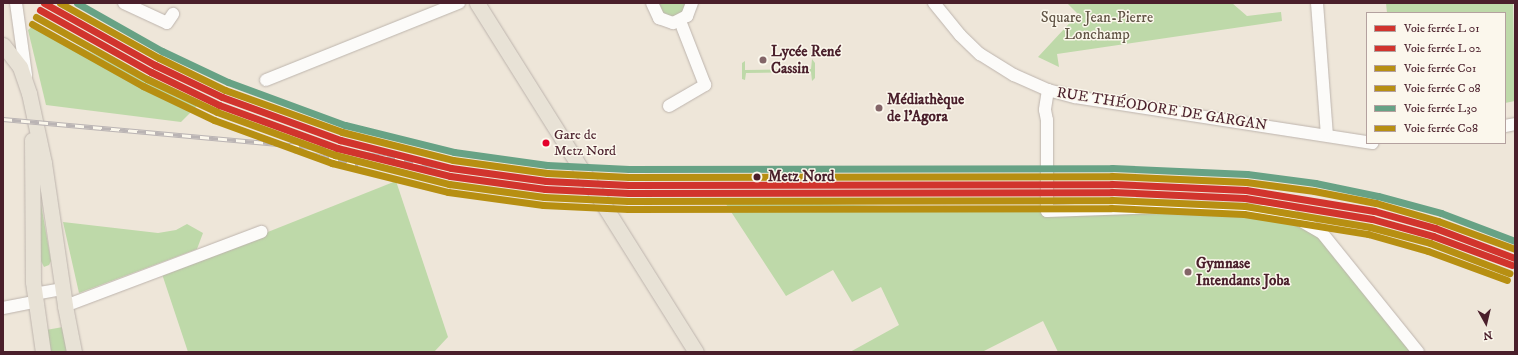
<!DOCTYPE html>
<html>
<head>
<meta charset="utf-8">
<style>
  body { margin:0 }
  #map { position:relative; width:1518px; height:355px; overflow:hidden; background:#eee6d9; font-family:"IM FELL DW Pica",serif }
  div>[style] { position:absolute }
  .green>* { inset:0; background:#bed9a9 }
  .roads { filter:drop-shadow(0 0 1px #bdb4ad) drop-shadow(0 0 1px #bdb4ad) }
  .minor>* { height:12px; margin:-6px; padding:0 6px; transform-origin:6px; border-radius:6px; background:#fcfbf9 }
  .major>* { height:15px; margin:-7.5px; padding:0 7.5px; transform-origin:7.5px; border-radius:7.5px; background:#e8e2d6 }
  .rail>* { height:4.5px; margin-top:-2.25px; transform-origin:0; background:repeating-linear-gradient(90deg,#fbf7ec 0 9px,#bab4b4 0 18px); box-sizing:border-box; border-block:1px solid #bab4b4 }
  .rail-1>* { height:7px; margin:-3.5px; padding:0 3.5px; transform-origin:3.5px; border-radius:3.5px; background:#d1342d }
  .rail-2>* { height:7px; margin:-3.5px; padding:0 3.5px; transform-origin:3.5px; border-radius:3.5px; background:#d1342d }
  .rail-3>* { height:7px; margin:-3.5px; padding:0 3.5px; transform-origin:3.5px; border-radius:3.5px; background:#b78f12 }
  .rail-4>* { height:7px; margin:-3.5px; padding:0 3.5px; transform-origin:3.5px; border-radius:3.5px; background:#b78f12 }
  .rail-5>* { height:7px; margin:-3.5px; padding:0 3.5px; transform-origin:3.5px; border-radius:3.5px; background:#67a285 }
  .rail-6>* { height:7px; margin:-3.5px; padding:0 3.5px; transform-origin:3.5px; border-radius:3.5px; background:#b78f12 }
  .dots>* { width:11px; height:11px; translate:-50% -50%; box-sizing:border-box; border:2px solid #fbf7ec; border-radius:50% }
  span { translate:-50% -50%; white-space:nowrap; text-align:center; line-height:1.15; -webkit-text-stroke:3px #fbf7ec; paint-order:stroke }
  .bus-label { font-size:14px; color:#4a1f2b }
  .left { translate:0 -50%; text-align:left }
  .park-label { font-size:15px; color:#615445 }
  .poi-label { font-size:15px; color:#4a1f2b; font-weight:700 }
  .street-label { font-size:15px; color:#4a1f2b }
  .stop-label { font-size:15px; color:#4a1f2b; font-weight:700 }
  .frame { position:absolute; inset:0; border:4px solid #4a1f2b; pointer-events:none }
  .legend { position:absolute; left:1366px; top:12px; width:140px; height:132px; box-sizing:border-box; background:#fbf7ec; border:1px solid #b4a19f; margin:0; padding:5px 7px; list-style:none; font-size:12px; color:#4a1f2b }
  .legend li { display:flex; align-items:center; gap:8px; height:20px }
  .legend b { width:20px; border:1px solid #b4a19f }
  .north { position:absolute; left:1466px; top:303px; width:40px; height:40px; -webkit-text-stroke:3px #fbf7ec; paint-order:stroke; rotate:172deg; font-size:11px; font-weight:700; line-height:16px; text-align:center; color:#4a1f2b }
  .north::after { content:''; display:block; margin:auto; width:14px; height:18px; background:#4a1f2b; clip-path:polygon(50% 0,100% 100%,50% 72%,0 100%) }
</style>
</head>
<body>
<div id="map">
  <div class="green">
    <div style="clip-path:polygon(657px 3px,687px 3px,682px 14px,672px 17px,662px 14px)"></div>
    <div style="clip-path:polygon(1067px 3px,1232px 3px,1247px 16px,1281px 12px,1282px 21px,1057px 54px,1059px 67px,1038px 57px,1078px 14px)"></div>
    <div style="clip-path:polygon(1386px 3px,1513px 3px,1515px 101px,1505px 103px,1505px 13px,1387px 13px)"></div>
    <div style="clip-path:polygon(35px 24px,197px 106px,181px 122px,46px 105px,28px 30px)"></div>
    <div style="clip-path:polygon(812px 59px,815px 63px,815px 78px,812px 81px,811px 72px,746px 73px,745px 80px,742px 79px,742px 63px,745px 61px,745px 70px,811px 69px)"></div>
    <div style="clip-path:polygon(396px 181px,448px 337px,434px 352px,188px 352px,162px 274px)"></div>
    <div style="clip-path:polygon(724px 201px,1047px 211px,1270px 211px,1322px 233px,1415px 352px,1058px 352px,1043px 321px,982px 352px,850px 352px,899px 325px,881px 287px,852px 302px,833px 270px,786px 296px)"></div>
    <div style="clip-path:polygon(41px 204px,51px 261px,49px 265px,44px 267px,41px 261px)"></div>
    <div style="clip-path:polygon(63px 222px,158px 233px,176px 230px,187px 224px,203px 233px,197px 249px,79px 293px)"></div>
    <div style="clip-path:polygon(63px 327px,68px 352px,50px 352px,46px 330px)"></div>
  </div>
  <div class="roads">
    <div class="minor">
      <div style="left:16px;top:3px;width:73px;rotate:82.1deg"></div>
      <div style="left:124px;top:3px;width:47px;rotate:24.9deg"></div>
      <div style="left:167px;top:23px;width:11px;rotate:-56deg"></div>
      <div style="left:652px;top:3px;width:17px;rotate:65deg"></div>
      <div style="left:659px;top:18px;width:15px;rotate:20deg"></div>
      <div style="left:673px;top:23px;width:16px;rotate:-27deg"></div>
      <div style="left:687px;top:16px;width:14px;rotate:-69deg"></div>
      <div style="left:934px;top:3px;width:41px;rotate:50.9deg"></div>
      <div style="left:960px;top:35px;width:28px;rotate:44deg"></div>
      <div style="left:980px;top:54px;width:40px;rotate:32deg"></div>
      <div style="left:1014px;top:75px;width:37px;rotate:24deg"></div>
      <div style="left:1048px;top:90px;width:28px;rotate:15deg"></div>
      <div style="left:1075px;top:97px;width:301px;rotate:8.8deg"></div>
      <div style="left:1317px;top:3px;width:132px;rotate:85.7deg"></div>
      <div style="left:266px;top:80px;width:208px;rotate:-21.8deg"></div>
      <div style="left:1048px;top:90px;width:20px;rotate:99deg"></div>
      <div style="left:1045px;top:110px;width:10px;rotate:79deg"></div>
      <div style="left:1047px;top:120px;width:91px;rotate:90deg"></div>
      <div style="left:1047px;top:211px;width:114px;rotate:-2deg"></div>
      <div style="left:1161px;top:207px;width:109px;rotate:2.1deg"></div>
      <div style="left:1270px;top:211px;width:21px;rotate:11deg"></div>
      <div style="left:1291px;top:215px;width:36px;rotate:30deg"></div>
      <div style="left:1322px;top:233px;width:153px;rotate:51.1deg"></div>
      <div style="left:669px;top:106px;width:42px;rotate:-30.3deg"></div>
      <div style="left:705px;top:85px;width:69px;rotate:-111.3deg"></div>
      <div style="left:1505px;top:126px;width:10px;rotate:-11deg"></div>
      <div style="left:34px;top:294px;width:28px;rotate:-10deg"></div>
      <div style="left:65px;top:306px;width:210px;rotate:-20.7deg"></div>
      <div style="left:3px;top:308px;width:33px;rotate:-11deg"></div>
    </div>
    <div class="major">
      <div style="left:477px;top:3px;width:412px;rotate:57.9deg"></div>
      <div style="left:3px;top:45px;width:28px;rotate:52deg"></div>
      <div style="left:20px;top:67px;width:28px;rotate:71deg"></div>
      <div style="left:29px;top:93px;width:72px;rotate:77.9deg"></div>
      <div style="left:44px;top:163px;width:145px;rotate:81.6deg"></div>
      <div style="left:65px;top:306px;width:47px;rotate:78.9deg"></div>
      <div style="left:32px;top:140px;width:142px;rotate:89.6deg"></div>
      <div style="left:33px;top:282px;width:71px;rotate:81.9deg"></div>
    </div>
  </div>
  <div class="rail">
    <div style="left:3px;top:119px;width:340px;rotate:5.2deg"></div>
    <div style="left:342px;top:150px;width:110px;rotate:9.4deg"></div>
    <div style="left:294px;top:150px;width:66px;rotate:13.2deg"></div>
  </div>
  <div class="rail-1">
    <div style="left:44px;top:3px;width:127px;rotate:29.2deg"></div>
    <div style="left:155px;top:65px;width:74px;rotate:25.5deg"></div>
    <div style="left:222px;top:97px;width:126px;rotate:20deg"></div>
    <div style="left:340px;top:140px;width:114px;rotate:14.2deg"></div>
    <div style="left:451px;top:168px;width:96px;rotate:7.8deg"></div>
    <div style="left:546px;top:181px;width:83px;rotate:2.8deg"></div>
    <div style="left:629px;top:185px;width:483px;rotate:-0.1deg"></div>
    <div style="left:1112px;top:184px;width:134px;rotate:2.6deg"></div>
    <div style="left:1246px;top:190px;width:130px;rotate:9.3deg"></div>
    <div style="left:1374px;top:211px;width:63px;rotate:15.6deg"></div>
    <div style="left:1435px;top:228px;width:85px;rotate:20.6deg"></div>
  </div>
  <div class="rail-2">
    <div style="left:40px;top:10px;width:127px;rotate:29.2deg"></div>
    <div style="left:151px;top:72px;width:76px;rotate:25.9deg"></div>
    <div style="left:219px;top:105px;width:126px;rotate:20deg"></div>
    <div style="left:337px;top:148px;width:116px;rotate:13.9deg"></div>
    <div style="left:450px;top:176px;width:96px;rotate:7.8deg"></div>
    <div style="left:545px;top:189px;width:84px;rotate:2.7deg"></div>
    <div style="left:629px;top:193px;width:483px;rotate:-0.1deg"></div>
    <div style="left:1112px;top:192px;width:133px;rotate:2.6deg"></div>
    <div style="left:1245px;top:198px;width:129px;rotate:9.4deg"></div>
    <div style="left:1372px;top:219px;width:63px;rotate:15.6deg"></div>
    <div style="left:1433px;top:236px;width:84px;rotate:20.2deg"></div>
  </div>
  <div class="rail-3">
    <div style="left:60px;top:3px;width:113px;rotate:29.1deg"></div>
    <div style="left:159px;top:58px;width:73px;rotate:25.9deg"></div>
    <div style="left:225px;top:90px;width:124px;rotate:19.7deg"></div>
    <div style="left:342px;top:132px;width:114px;rotate:14.2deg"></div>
    <div style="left:453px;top:160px;width:95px;rotate:7.9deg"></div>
    <div style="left:547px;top:173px;width:82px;rotate:2.8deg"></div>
    <div style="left:629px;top:177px;width:483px;rotate:-0.1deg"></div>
    <div style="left:1112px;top:176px;width:134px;rotate:2.6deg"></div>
    <div style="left:1246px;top:182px;width:69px;rotate:7.5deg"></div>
    <div style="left:1314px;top:191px;width:63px;rotate:11deg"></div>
    <div style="left:1376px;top:203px;width:65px;rotate:16.2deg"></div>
    <div style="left:1438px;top:221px;width:82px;rotate:20deg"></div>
  </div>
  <div class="rail-4">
    <div style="left:36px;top:17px;width:127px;rotate:29.2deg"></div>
    <div style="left:147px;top:79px;width:77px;rotate:25.2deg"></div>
    <div style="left:217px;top:112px;width:126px;rotate:20deg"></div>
    <div style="left:335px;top:155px;width:118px;rotate:14.3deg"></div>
    <div style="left:449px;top:184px;width:96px;rotate:7.8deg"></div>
    <div style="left:544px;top:197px;width:84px;rotate:2.7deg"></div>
    <div style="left:628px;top:201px;width:484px;rotate:-0.1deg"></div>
    <div style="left:1112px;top:200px;width:133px;rotate:2.6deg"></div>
    <div style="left:1245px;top:206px;width:127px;rotate:9.5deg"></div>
    <div style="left:1370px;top:227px;width:62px;rotate:14.9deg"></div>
    <div style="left:1430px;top:243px;width:85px;rotate:20.8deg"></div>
  </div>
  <div class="rail-5">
    <div style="left:77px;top:3px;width:98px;rotate:29.5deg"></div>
    <div style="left:162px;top:51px;width:73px;rotate:25.2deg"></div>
    <div style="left:228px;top:82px;width:125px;rotate:20.2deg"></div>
    <div style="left:345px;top:125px;width:112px;rotate:13.9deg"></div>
    <div style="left:454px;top:152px;width:94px;rotate:8deg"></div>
    <div style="left:547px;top:165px;width:82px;rotate:2.8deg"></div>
    <div style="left:629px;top:169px;width:483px;rotate:-0.1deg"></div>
    <div style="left:1112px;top:168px;width:135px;rotate:2.5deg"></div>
    <div style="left:1247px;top:174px;width:69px;rotate:7.5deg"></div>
    <div style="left:1315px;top:183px;width:64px;rotate:11.7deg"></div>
    <div style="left:1378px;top:196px;width:65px;rotate:15.1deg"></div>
    <div style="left:1441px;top:213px;width:79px;rotate:20.7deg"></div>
  </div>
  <div class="rail-6">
    <div style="left:32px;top:24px;width:127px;rotate:29.2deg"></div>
    <div style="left:143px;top:86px;width:79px;rotate:25.6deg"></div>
    <div style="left:214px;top:120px;width:126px;rotate:20deg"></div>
    <div style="left:332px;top:163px;width:120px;rotate:14deg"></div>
    <div style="left:448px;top:192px;width:96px;rotate:7.8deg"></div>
    <div style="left:543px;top:205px;width:85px;rotate:2.7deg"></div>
    <div style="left:628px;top:209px;width:483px;rotate:-0.1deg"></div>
    <div style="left:1111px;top:208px;width:133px;rotate:2.6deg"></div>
    <div style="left:1244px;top:214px;width:126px;rotate:9.2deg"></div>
    <div style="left:1368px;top:234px;width:62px;rotate:15.8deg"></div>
    <div style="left:1428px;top:251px;width:84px;rotate:20.2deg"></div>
  </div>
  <div class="dots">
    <div style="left:763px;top:60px;background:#836568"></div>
    <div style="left:879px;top:108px;background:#836568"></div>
    <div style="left:546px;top:143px;background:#e4002b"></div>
    <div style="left:757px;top:177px;background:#4a1f2b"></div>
    <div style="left:1188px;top:272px;background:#836568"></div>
  </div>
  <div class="bus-label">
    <span class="left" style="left:554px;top:143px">Gare de<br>Metz Nord</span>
  </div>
  <div class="park-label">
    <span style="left:1097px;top:26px">Square Jean-Pierre<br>Lonchamp</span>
  </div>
  <div class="poi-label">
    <span class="left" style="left:771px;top:60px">Lycée René<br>Cassin</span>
    <span class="left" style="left:887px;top:108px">Médiathèque<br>de l'Agora</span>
    <span class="left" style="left:1196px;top:272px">Gymnase<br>Intendants Joba</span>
  </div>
  <div class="street-label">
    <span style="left:1162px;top:109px;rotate:9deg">RUE THÉODORE DE GARGAN</span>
  </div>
  <div class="stop-label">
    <span class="left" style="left:768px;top:177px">Metz Nord</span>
  </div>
  <div class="frame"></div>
  <ul class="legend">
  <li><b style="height:5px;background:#d1342d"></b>Voie ferrée L 01</li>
  <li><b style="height:5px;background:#d1342d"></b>Voie ferrée L 02</li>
  <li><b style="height:5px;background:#b78f12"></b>Voie ferrée C01</li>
  <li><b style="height:5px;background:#b78f12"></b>Voie ferrée C 08</li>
  <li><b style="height:5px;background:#67a285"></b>Voie ferrée L30</li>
  <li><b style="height:5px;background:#b78f12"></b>Voie ferrée C08</li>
  </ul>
  <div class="north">N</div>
</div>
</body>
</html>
